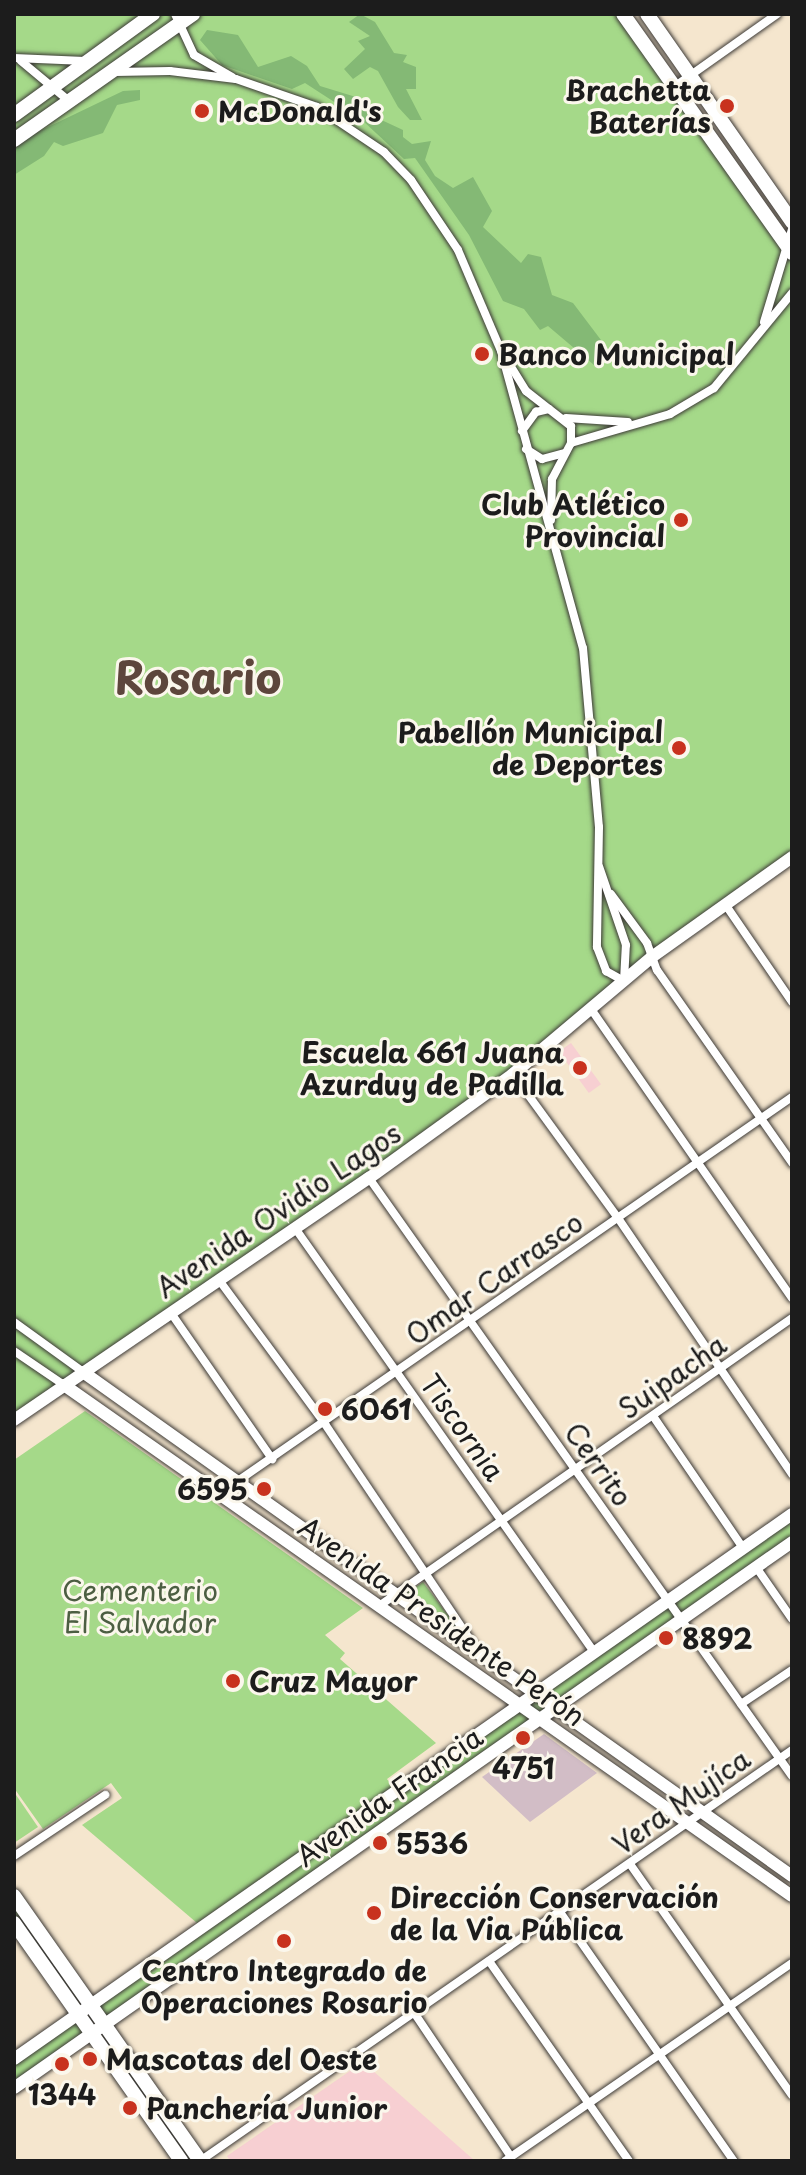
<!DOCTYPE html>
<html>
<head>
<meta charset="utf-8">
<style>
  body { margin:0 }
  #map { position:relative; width:806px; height:2175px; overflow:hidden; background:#f5e6ce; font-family:"Playpen Sans",sans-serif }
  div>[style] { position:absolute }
  .built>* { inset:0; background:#f7cfd2; transform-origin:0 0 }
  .industrial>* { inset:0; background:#d2bdc6 }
  .green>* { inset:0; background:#a5d989 }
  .forest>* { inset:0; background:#84b975 }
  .roads { filter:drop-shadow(0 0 2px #3d3a37) drop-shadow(0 0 2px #3d3a37) }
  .street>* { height:8px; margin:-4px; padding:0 4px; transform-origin:4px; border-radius:4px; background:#fff }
  .secondary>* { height:12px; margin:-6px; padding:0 6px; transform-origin:6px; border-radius:6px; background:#fff }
  .primary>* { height:14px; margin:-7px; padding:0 7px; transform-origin:7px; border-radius:7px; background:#fff }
  .dots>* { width:22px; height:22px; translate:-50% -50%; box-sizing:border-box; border:4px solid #fbf7ec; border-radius:50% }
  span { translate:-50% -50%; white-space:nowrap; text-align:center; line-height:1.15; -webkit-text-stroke:6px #fbf7ec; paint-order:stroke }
  .poi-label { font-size:28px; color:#1c1c1c; font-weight:700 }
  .right { translate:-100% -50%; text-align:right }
  .left { translate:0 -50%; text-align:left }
  .street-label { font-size:28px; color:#1c1c1c }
  .park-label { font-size:28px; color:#4c5e42 }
  .town-label { font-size:44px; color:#5d463c; font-weight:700 }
  .frame { position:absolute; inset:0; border:16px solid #1c1c1c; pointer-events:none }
</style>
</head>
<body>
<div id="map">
  <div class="built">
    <div style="left:571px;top:1043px;width:51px;height:15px;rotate:54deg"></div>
    <div style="clip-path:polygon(363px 2062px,475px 2161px,230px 2161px,227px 2156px)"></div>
  </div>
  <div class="industrial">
    <div style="clip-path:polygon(544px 1734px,597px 1773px,530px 1822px,482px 1777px)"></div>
  </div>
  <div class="green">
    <div style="clip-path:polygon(14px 14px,623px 14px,792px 253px,792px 857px,652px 957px,513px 1074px,14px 1420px)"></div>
    <div style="clip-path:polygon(85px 1411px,363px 1608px,325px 1635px,345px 1653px,340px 1659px,436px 1743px,387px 1779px,394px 1789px,197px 1923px,82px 1825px,122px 1798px,111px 1783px,43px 1829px,14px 1788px,14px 1460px)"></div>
    <div style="clip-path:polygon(792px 1514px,792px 1542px,105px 2025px,200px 2161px,181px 2161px,92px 2035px,14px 2088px,14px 2059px,78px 2015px,14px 1923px,14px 1896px,91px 2006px)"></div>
    <div style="clip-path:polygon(423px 1582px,460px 1631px,458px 1634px,405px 1594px)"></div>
    <div style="clip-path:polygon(14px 1792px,38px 1827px,14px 1843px)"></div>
  </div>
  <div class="forest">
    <div style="clip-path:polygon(360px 14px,375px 22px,394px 53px,407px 55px,403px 62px,416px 67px,416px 89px,406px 89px,422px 120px,410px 120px,398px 107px,378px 71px,370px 67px,353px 79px,344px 69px,365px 49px,358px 41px,370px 36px,349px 22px)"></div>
    <div style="clip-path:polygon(207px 30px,238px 35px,258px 67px,291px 56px,307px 66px,320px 86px,369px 101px,375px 117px,403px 130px,403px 137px,412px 144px,431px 141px,425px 160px,435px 176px,453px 188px,473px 177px,492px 211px,483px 227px,521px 263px,528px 254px,541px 257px,552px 295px,573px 303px,604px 344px,610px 362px,594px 365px,548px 326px,540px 330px,524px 309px,503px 301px,469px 235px,415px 158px,404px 159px,362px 120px,305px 83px,292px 89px,222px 65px,200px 40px)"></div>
    <div style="clip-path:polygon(140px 90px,140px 100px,117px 105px,103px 133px,63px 146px,54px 142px,44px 156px,14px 175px,14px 146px,23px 139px,123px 91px)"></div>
  </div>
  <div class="roads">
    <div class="street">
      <div style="left:175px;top:14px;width:45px;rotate:65.1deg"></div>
      <div style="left:194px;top:55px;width:44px;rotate:30.1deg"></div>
      <div style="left:14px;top:58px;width:71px;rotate:2.4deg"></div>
      <div style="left:21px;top:61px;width:62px;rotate:39.8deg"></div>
      <div style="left:115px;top:72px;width:55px;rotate:-1deg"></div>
      <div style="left:170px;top:71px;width:66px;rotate:6.9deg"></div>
      <div style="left:236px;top:79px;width:86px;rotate:19.1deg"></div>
      <div style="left:317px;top:107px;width:81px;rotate:33.9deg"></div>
      <div style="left:384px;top:152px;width:39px;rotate:46deg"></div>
      <div style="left:411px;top:180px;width:84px;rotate:56.1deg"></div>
      <div style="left:458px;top:250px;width:110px;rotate:66.9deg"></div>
      <div style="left:501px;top:351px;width:308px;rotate:74.6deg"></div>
      <div style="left:583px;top:648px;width:180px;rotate:84.9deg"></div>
      <div style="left:599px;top:827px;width:120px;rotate:91deg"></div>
      <div style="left:597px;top:947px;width:26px;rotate:69deg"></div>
      <div style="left:606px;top:971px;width:21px;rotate:29deg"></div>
      <div style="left:624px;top:981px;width:36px;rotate:-87deg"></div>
      <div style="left:626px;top:945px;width:83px;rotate:-108.9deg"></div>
      <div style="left:674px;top:87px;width:126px;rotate:-35.3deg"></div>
      <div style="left:764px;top:322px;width:97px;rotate:-73.2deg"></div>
      <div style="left:502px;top:352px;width:46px;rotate:58.4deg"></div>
      <div style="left:526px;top:391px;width:29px;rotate:38deg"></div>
      <div style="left:566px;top:418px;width:62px;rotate:3.7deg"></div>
      <div style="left:522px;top:431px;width:24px;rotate:-54deg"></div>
      <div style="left:536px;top:412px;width:13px;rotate:-13deg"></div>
      <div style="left:549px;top:409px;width:28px;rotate:38deg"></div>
      <div style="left:571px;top:426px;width:17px;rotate:90deg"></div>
      <div style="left:571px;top:443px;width:41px;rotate:117.8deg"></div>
      <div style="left:552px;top:479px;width:41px;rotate:91.4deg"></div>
      <div style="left:571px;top:443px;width:103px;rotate:-16.3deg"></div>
      <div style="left:670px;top:414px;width:51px;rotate:-30.6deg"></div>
      <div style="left:714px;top:388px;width:123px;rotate:-50.6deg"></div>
      <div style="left:526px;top:449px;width:19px;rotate:32deg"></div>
      <div style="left:542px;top:459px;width:23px;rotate:-15deg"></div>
      <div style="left:611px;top:894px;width:61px;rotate:53.7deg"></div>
      <div style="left:647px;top:943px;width:29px;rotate:70deg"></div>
      <div style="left:657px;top:970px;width:236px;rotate:55deg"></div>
      <div style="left:725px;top:904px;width:119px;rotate:55.6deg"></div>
      <div style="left:591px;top:1009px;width:352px;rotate:55.2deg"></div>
      <div style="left:513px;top:1074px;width:178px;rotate:53.9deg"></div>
      <div style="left:618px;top:1218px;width:310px;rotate:55.8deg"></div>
      <div style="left:369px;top:1178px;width:732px;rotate:54.73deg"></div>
      <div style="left:295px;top:1228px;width:519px;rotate:54.81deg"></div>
      <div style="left:219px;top:1280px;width:179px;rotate:53.6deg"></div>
      <div style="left:325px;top:1424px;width:269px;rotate:56.1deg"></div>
      <div style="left:171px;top:1313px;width:178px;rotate:55.3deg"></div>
      <div style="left:14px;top:1322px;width:85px;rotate:35.9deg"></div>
      <div style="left:14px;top:1351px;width:60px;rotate:34.2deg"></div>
      <div style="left:653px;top:1416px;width:160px;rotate:55.7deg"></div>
      <div style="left:219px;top:1494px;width:697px;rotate:-34.72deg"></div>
      <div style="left:756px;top:1567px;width:63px;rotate:55.3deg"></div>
      <div style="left:379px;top:1606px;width:504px;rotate:-34.89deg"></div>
      <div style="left:741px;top:1704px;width:61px;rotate:-33.7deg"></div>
      <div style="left:14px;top:1856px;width:110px;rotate:-33.8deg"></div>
      <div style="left:630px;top:1864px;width:282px;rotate:55deg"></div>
      <div style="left:560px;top:1912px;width:304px;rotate:55.1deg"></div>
      <div style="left:489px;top:1961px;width:244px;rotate:55deg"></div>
      <div style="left:415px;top:2014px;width:172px;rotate:56.1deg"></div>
      <div style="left:200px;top:2161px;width:721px;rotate:-34.77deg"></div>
      <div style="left:505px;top:2161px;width:349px;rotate:-34.6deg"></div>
    </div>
    <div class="secondary">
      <div style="left:83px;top:1372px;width:870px;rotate:35.41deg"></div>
      <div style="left:64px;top:1385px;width:889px;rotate:35.07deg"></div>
      <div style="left:14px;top:1420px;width:430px;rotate:-34.3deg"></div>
      <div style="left:369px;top:1178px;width:178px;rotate:-35.8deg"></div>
      <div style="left:513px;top:1074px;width:182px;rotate:-40.1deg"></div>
      <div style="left:652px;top:957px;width:172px;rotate:-35.5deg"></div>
      <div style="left:14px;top:2059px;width:950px;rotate:-35.01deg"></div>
      <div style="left:14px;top:2088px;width:950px;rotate:-35.06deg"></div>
    </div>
    <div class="primary">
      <div style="left:623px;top:14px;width:293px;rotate:54.7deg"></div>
      <div style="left:647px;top:14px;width:254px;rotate:55.1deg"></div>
      <div style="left:14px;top:115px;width:172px;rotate:-36deg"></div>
      <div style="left:14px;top:140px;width:219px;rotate:-35.1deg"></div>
      <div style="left:14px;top:1896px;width:324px;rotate:54.9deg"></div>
      <div style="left:14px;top:1923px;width:291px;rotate:54.9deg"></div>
    </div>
  </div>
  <div class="dots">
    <div style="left:727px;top:106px;background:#c8321e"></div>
    <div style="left:202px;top:111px;background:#c8321e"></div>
    <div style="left:482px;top:354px;background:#c8321e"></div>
    <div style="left:681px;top:520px;background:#c8321e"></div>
    <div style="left:679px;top:748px;background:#c8321e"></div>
    <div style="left:580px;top:1068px;background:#c8321e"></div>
    <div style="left:325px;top:1409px;background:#c8321e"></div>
    <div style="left:264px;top:1489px;background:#c8321e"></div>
    <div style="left:666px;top:1638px;background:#c8321e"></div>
    <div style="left:233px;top:1681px;background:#c8321e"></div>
    <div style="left:523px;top:1738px;background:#c8321e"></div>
    <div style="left:380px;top:1843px;background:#c8321e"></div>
    <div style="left:374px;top:1913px;background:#c8321e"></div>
    <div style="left:284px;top:1941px;background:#c8321e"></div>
    <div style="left:90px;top:2059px;background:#c8321e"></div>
    <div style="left:62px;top:2064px;background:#c8321e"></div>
    <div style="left:130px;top:2108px;background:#c8321e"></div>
  </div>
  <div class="poi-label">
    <span class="right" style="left:711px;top:106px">Brachetta<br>Baterías</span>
    <span class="left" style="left:218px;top:111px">McDonald's</span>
    <span class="left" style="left:498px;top:354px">Banco Municipal</span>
    <span class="right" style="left:665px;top:520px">Club Atlético<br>Provincial</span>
    <span class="right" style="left:663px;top:748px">Pabellón Municipal<br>de Deportes</span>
    <span class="right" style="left:564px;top:1068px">Escuela 661 Juana<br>Azurduy de Padilla</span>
    <span class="left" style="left:341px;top:1409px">6061</span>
    <span class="right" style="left:248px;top:1489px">6595</span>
    <span class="left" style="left:682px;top:1638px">8892</span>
    <span class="left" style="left:249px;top:1681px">Cruz Mayor</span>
    <span style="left:523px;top:1768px">4751</span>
    <span class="left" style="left:396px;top:1843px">5536</span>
    <span class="left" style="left:390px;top:1913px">Dirección Conservación<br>de la Via Pública</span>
    <span style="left:284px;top:1986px">Centro Integrado de<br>Operaciones Rosario</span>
    <span class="left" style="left:106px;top:2059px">Mascotas del Oeste</span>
    <span style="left:62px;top:2094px">1344</span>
    <span class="left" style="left:146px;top:2108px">Panchería Junior</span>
  </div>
  <div class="street-label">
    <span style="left:278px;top:1210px;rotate:-34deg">Avenida Ovidio Lagos</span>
    <span style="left:494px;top:1278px;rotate:-35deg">Omar Carrasco</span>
    <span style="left:672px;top:1376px;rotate:-35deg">Suipacha</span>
    <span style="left:463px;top:1427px;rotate:55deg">Tiscornia</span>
    <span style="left:599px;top:1464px;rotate:55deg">Cerrito</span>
    <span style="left:442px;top:1621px;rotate:35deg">Avenida Presidente Perón</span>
    <span style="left:389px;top:1796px;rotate:-35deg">Avenida Francia</span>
    <span style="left:681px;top:1801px;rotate:-35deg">Vera Mujíca</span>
  </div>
  <div class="park-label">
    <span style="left:140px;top:1606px">Cementerio<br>El Salvador</span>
  </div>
  <div class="town-label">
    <span style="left:198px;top:676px">Rosario</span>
  </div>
  <div class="frame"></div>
</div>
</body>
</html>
